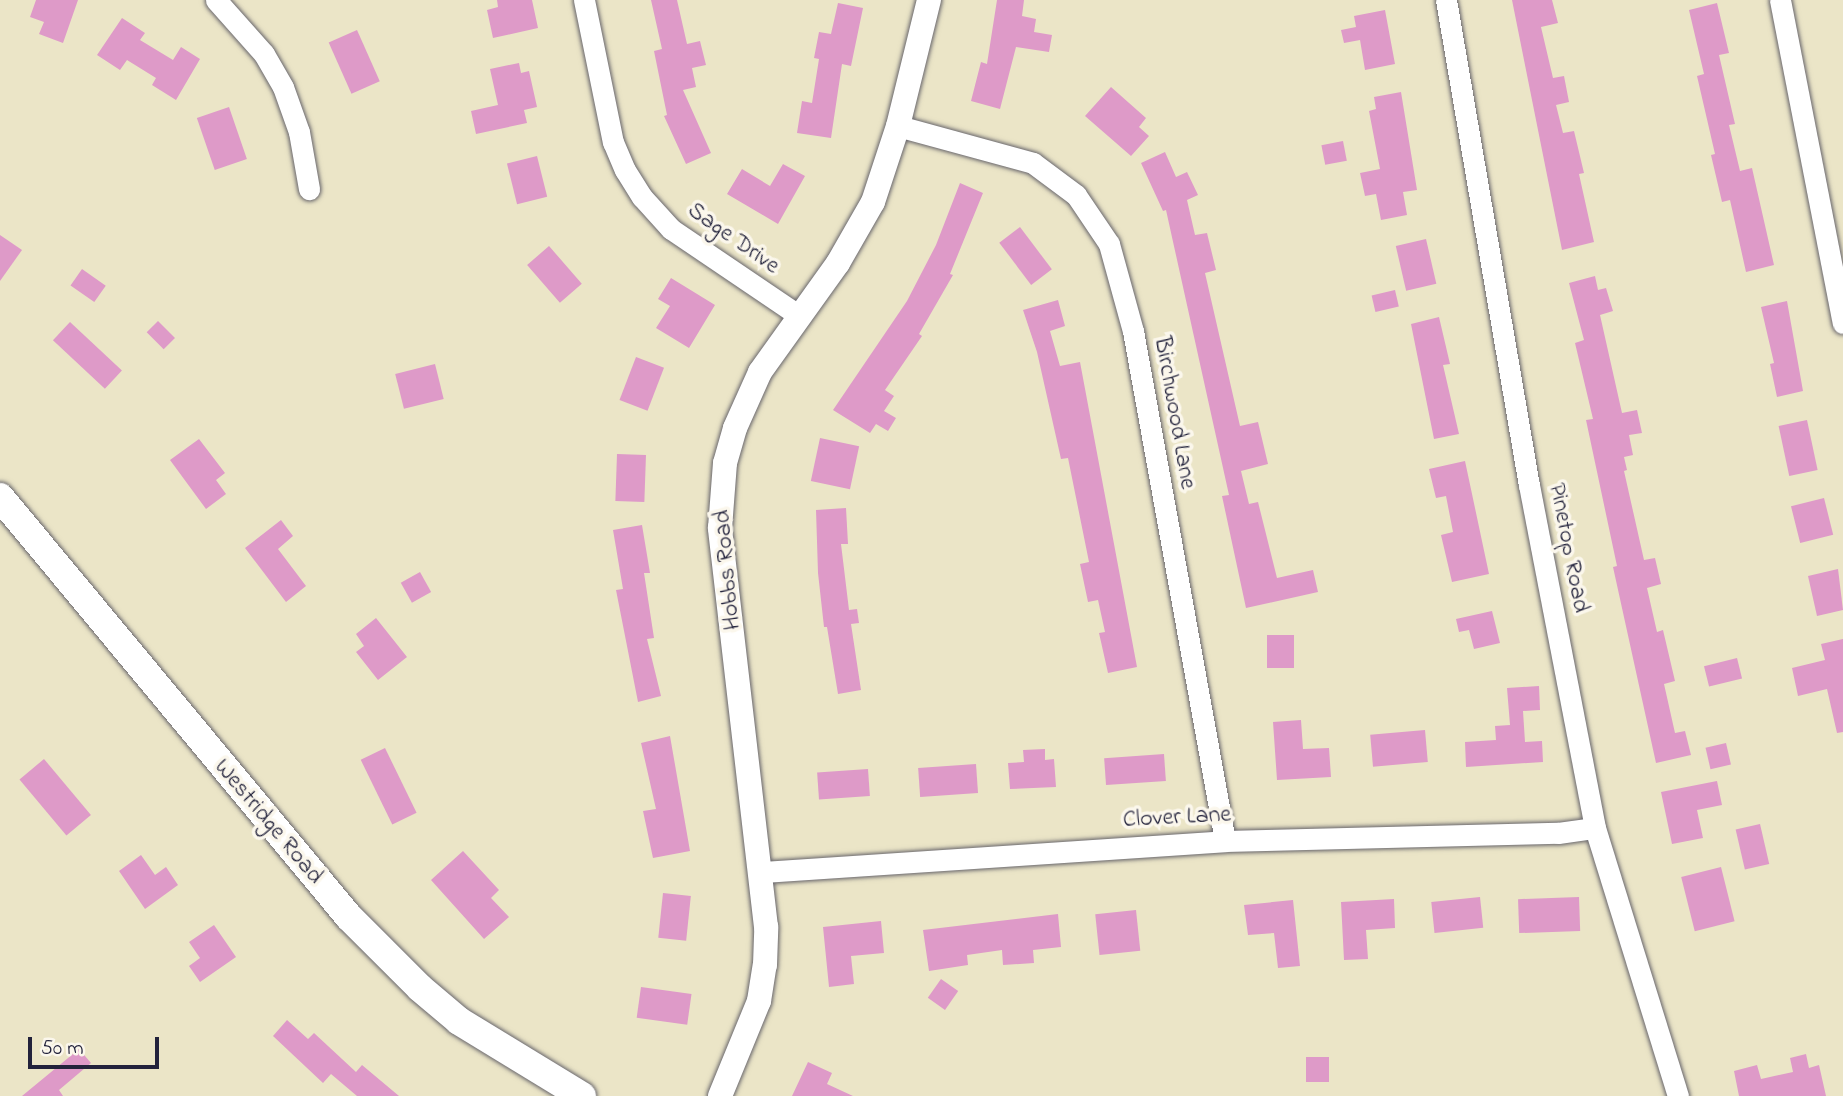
<!DOCTYPE html>
<html>
<head>
<meta charset="utf-8">
<style>
  body { margin:0 }
  #map { position:relative; width:1843px; height:1096px; overflow:hidden; background:#ebe5c7; font-family:"Indie Flower",sans-serif }
  div>[style] { position:absolute }
  .building>* { inset:0; background:#de9ac8; transform-origin:0 0 }
  .roads { filter:drop-shadow(0 0 2px #68666c) drop-shadow(0 0 2px #68666c) }
  .minor>* { height:21px; margin:-10.5px; padding:0 10.5px; transform-origin:10.5px; border-radius:10.5px; background:#fff }
  .tertiary>* { height:24px; margin:-12px; padding:0 12px; transform-origin:12px; border-radius:12px; background:#fff }
  .secondary>* { height:28px; margin:-14px; padding:0 14px; transform-origin:14px; border-radius:14px; background:#fff }
  span { translate:-50% -50%; white-space:nowrap; text-align:center; line-height:1.15; -webkit-text-stroke:7px #fbf7ec; paint-order:stroke }
  .street-label { font-size:24px; color:#22223b }
  .scale { position:absolute; left:28px; top:1037px; width:131px; height:32px; box-sizing:border-box; border:4px solid #22223b; border-top:0; padding-left:9px; font-size:21px; line-height:24px; white-space:nowrap; color:#22223b; -webkit-text-stroke:5px #fbf7ec; paint-order:stroke }
</style>
</head>
<body>
<div id="map">
  <div class="building">
    <div style="clip-path:polygon(36px 0,78px 0,63px 43px,39px 34px,44px 22px,30px 17px)"></div>
    <div style="clip-path:polygon(497px 0,532px 0,538px 28px,493px 38px,487px 10px,498px 7px)"></div>
    <div style="clip-path:polygon(651px 0,677px 0,687px 44px,700px 41px,706px 65px,692px 68px,696px 87px,683px 90px,711px 153px,686px 164px,664px 116px,667px 115px,654px 51px,662px 49px)"></div>
    <div style="clip-path:polygon(997px 0,1024px 0,1022px 16px,1036px 19px,1034px 32px,1052px 35px,1049px 52px,1016px 47px,1000px 109px,971px 101px,981px 62px,987px 64px)"></div>
    <div style="clip-path:polygon(1512px 0,1552px 0,1558px 23px,1541px 27px,1553px 78px,1564px 76px,1569px 102px,1556px 105px,1563px 133px,1574px 131px,1584px 173px,1579px 174px,1594px 242px,1562px 250px)"></div>
    <div style="clip-path:polygon(838px 3px,863px 8px,851px 66px,842px 64px,831px 138px,797px 133px,802px 101px,812px 103px,819px 59px,814px 58px,819px 32px,831px 34px)"></div>
    <div style="clip-path:polygon(1717px 3px,1729px 53px,1719px 55px,1735px 124px,1729px 125px,1740px 171px,1752px 168px,1774px 265px,1746px 272px,1730px 200px,1722px 202px,1711px 155px,1715px 154px,1697px 76px,1704px 74px,1689px 10px)"></div>
    <div style="clip-path:polygon(1385px 10px,1395px 64px,1365px 70px,1360px 40px,1344px 43px,1341px 30px,1356px 27px,1354px 16px)"></div>
    <div style="clip-path:polygon(122px 18px,145px 33px,140px 40px,173px 60px,181px 47px,200px 59px,176px 100px,152px 85px,156px 78px,127px 60px,120px 70px,97px 55px)"></div>
    <div style="left:357px;top:30px;width:56px;height:31px;rotate:66deg"></div>
    <div style="clip-path:polygon(519px 63px,521px 73px,529px 71px,537px 107px,524px 110px,527px 123px,476px 134px,471px 111px,498px 105px,490px 69px)"></div>
    <div style="clip-path:polygon(1111px 87px,1146px 118px,1139px 127px,1149px 136px,1131px 156px,1085px 116px)"></div>
    <div style="clip-path:polygon(1401px 92px,1417px 190px,1403px 192px,1407px 215px,1381px 220px,1376px 194px,1365px 196px,1360px 173px,1380px 169px,1369px 111px,1376px 109px,1374px 97px)"></div>
    <div style="left:229px;top:107px;width:55px;height:34px;rotate:71deg"></div>
    <div style="left:1343px;top:141px;width:20px;height:22px;rotate:79deg"></div>
    <div style="clip-path:polygon(1165px 152px,1176px 177px,1187px 172px,1198px 195px,1187px 200px,1195px 235px,1207px 233px,1216px 270px,1205px 273px,1240px 426px,1258px 422px,1268px 464px,1241px 471px,1249px 504px,1258px 502px,1277px 578px,1313px 570px,1318px 592px,1246px 608px,1222px 496px,1229px 495px,1166px 210px,1163px 211px,1141px 163px)"></div>
    <div style="left:537px;top:156px;width:42px;height:31px;rotate:76deg"></div>
    <div style="clip-path:polygon(783px 164px,805px 176px,778px 224px,727px 194px,742px 169px,770px 186px)"></div>
    <div style="clip-path:polygon(960px 183px,983px 193px,950px 274px,953px 275px,919px 334px,922px 336px,885px 390px,894px 396px,884px 411px,896px 418px,888px 431px,876px 424px,870px 433px,833px 410px,907px 301px,936px 245px)"></div>
    <div style="left:1020px;top:227px;width:53px;height:26px;rotate:53deg"></div>
    <div style="clip-path:polygon(0 235px,22px 250px,0 281px)"></div>
    <div style="left:1426px;top:239px;width:46px;height:31px;rotate:77deg"></div>
    <div style="left:549px;top:246px;width:50px;height:29px;rotate:49deg"></div>
    <div style="left:82px;top:269px;width:29px;height:20px;rotate:35deg"></div>
    <div style="clip-path:polygon(1595px 276px,1598px 290px,1606px 288px,1613px 311px,1600px 315px,1622px 413px,1637px 410px,1642px 433px,1629px 435px,1633px 455px,1624px 457px,1627px 470px,1624px 471px,1644px 560px,1655px 558px,1661px 584px,1647px 588px,1657px 632px,1663px 630px,1675px 681px,1664px 684px,1675px 733px,1685px 731px,1691px 755px,1656px 763px,1613px 567px,1617px 566px,1586px 420px,1593px 419px,1575px 343px,1584px 340px,1569px 283px)"></div>
    <div style="clip-path:polygon(671px 278px,715px 305px,689px 348px,656px 328px,670px 306px,658px 299px)"></div>
    <div style="left:1395px;top:290px;width:17px;height:24px;rotate:77deg"></div>
    <div style="clip-path:polygon(1058px 300px,1065px 326px,1050px 331px,1060px 366px,1080px 362px,1137px 667px,1108px 673px,1099px 633px,1105px 632px,1098px 600px,1088px 602px,1080px 564px,1089px 562px,1068px 458px,1061px 459px,1037px 352px,1023px 310px)"></div>
    <div style="clip-path:polygon(1787px 301px,1803px 391px,1777px 397px,1770px 364px,1774px 363px,1761px 307px)"></div>
    <div style="clip-path:polygon(1439px 317px,1450px 364px,1443px 365px,1459px 434px,1434px 439px,1411px 324px)"></div>
    <div style="left:158px;top:321px;width:24px;height:16px;rotate:45deg"></div>
    <div style="left:70px;top:322px;width:71px;height:25px;rotate:43deg"></div>
    <div style="left:636px;top:357px;width:30px;height:46px;rotate:21deg"></div>
    <div style="left:435px;top:364px;width:36px;height:41px;rotate:76deg"></div>
    <div style="left:1807px;top:420px;width:51px;height:29px;rotate:78deg"></div>
    <div style="left:820px;top:438px;width:40px;height:44px;rotate:12deg"></div>
    <div style="clip-path:polygon(199px 439px,225px 473px,216px 480px,226px 494px,206px 509px,170px 460px)"></div>
    <div style="left:617px;top:454px;width:29px;height:47px;rotate:2deg"></div>
    <div style="clip-path:polygon(1465px 461px,1489px 574px,1452px 582px,1441px 535px,1453px 532px,1446px 496px,1436px 498px,1429px 469px)"></div>
    <div style="left:1824px;top:498px;width:38px;height:34px;rotate:76deg"></div>
    <div style="clip-path:polygon(846px 508px,848px 544px,841px 544px,849px 610px,857px 609px,859px 623px,851px 624px,861px 690px,838px 694px,827px 627px,824px 627px,818px 573px,816px 510px)"></div>
    <div style="clip-path:polygon(281px 520px,293px 536px,278px 549px,306px 586px,286px 602px,245px 548px)"></div>
    <div style="clip-path:polygon(642px 525px,650px 573px,644px 573px,654px 638px,647px 639px,661px 696px,638px 702px,616px 590px,623px 589px,613px 530px)"></div>
    <div style="clip-path:polygon(1838px 569px,1843px 610px,1817px 616px,1808px 576px)"></div>
    <div style="left:420px;top:572px;width:23px;height:22px;rotate:61deg"></div>
    <div style="clip-path:polygon(1492px 611px,1500px 643px,1474px 649px,1469px 630px,1459px 632px,1456px 619px)"></div>
    <div style="clip-path:polygon(376px 618px,407px 657px,378px 680px,356px 652px,364px 646px,356px 634px)"></div>
    <div style="left:1294px;top:635px;width:33px;height:27px;rotate:90deg"></div>
    <div style="clip-path:polygon(1843px 639px,1843px 732px,1837px 733px,1827px 689px,1798px 696px,1792px 668px,1825px 660px,1821px 644px)"></div>
    <div style="left:1737px;top:658px;width:21px;height:34px;rotate:76deg"></div>
    <div style="clip-path:polygon(1539px 686px,1540px 710px,1523px 711px,1525px 742px,1542px 741px,1543px 762px,1466px 767px,1465px 742px,1496px 740px,1495px 726px,1510px 725px,1507px 688px)"></div>
    <div style="clip-path:polygon(1301px 720px,1303px 749px,1329px 748px,1331px 777px,1277px 780px,1273px 722px)"></div>
    <div style="left:1425px;top:730px;width:32px;height:55px;rotate:85deg"></div>
    <div style="clip-path:polygon(670px 736px,690px 851px,653px 858px,643px 811px,656px 809px,641px 743px)"></div>
    <div style="left:1726px;top:743px;width:22px;height:21px;rotate:77deg"></div>
    <div style="left:385px;top:748px;width:72px;height:27px;rotate:64deg"></div>
    <div style="clip-path:polygon(1045px 749px,1045px 760px,1054px 759px,1056px 787px,1010px 789px,1008px 763px,1024px 762px,1023px 750px)"></div>
    <div style="left:1164px;top:754px;width:27px;height:60px;rotate:86deg"></div>
    <div style="left:44px;top:759px;width:73px;height:32px;rotate:50deg"></div>
    <div style="left:976px;top:764px;width:29px;height:58px;rotate:86deg"></div>
    <div style="left:868px;top:769px;width:27px;height:51px;rotate:86deg"></div>
    <div style="clip-path:polygon(1717px 781px,1722px 805px,1697px 810px,1703px 838px,1672px 844px,1661px 792px)"></div>
    <div style="left:1760px;top:824px;width:41px;height:25px;rotate:77deg"></div>
    <div style="clip-path:polygon(463px 851px,499px 890px,491px 898px,509px 917px,484px 939px,431px 880px)"></div>
    <div style="clip-path:polygon(141px 855px,155px 875px,166px 867px,178px 885px,145px 909px,119px 871px)"></div>
    <div style="left:1721px;top:867px;width:56px;height:41px;rotate:76deg"></div>
    <div style="left:663px;top:893px;width:28px;height:45px;rotate:6deg"></div>
    <div style="left:1480px;top:897px;width:31px;height:49px;rotate:84deg"></div>
    <div style="left:1579px;top:897px;width:34px;height:61px;rotate:88deg"></div>
    <div style="clip-path:polygon(1394px 899px,1395px 928px,1366px 930px,1368px 959px,1344px 960px,1341px 902px)"></div>
    <div style="clip-path:polygon(1293px 900px,1300px 966px,1278px 968px,1274px 933px,1248px 935px,1244px 905px)"></div>
    <div style="left:1136px;top:910px;width:41px;height:41px;rotate:84deg"></div>
    <div style="clip-path:polygon(1058px 914px,1061px 947px,1033px 950px,1034px 963px,1003px 965px,1002px 950px,967px 955px,968px 965px,929px 971px,923px 930px)"></div>
    <div style="clip-path:polygon(881px 921px,884px 953px,851px 956px,854px 984px,829px 987px,823px 927px)"></div>
    <div style="clip-path:polygon(214px 925px,236px 957px,200px 982px,189px 966px,200px 958px,189px 942px)"></div>
    <div style="left:941px;top:979px;width:21px;height:23px;rotate:35deg"></div>
    <div style="left:641px;top:987px;width:51px;height:31px;rotate:8deg"></div>
    <div style="clip-path:polygon(287px 1020px,308px 1039px,314px 1033px,356px 1072px,362px 1065px,399px 1096px,357px 1096px,331px 1074px,323px 1083px,273px 1036px)"></div>
    <div style="clip-path:polygon(79px 1049px,91px 1063px,59px 1090px,63px 1096px,22px 1096px)"></div>
    <div style="clip-path:polygon(1806px 1054px,1809px 1068px,1819px 1065px,1826px 1096px,1739px 1096px,1734px 1071px,1757px 1065px,1761px 1079px,1793px 1072px,1790px 1058px)"></div>
    <div style="left:1329px;top:1057px;width:25px;height:23px;rotate:90deg"></div>
    <div style="clip-path:polygon(808px 1062px,832px 1073px,827px 1084px,853px 1096px,792px 1096px)"></div>
  </div>
  <div class="roads">
    <div class="minor">
      <div style="left:216px;top:0;width:72px;rotate:48.4deg"></div>
      <div style="left:264px;top:54px;width:38px;rotate:60deg"></div>
      <div style="left:283px;top:87px;width:48px;rotate:70.4deg"></div>
      <div style="left:299px;top:132px;width:58px;rotate:80deg"></div>
      <div style="left:584px;top:0;width:145px;rotate:78.5deg"></div>
      <div style="left:613px;top:142px;width:30px;rotate:67deg"></div>
      <div style="left:625px;top:170px;width:32px;rotate:58deg"></div>
      <div style="left:642px;top:197px;width:43px;rotate:47.8deg"></div>
      <div style="left:671px;top:229px;width:153px;rotate:34.1deg"></div>
      <div style="left:1446px;top:0;width:492px;rotate:80.3deg"></div>
      <div style="left:1529px;top:485px;width:349px;rotate:79.1deg"></div>
      <div style="left:1595px;top:828px;width:281px;rotate:72.8deg"></div>
      <div style="left:1780px;top:0;width:329px;rotate:79deg"></div>
      <div style="left:898px;top:126px;width:140px;rotate:15.3deg"></div>
      <div style="left:1033px;top:163px;width:54px;rotate:36.7deg"></div>
      <div style="left:1076px;top:195px;width:59px;rotate:56deg"></div>
      <div style="left:1109px;top:244px;width:90px;rotate:74.6deg"></div>
      <div style="left:1133px;top:331px;width:518px;rotate:79.77deg"></div>
      <div style="left:762px;top:872px;width:464px;rotate:-3.8deg"></div>
      <div style="left:1225px;top:841px;width:333px;rotate:-1.4deg"></div>
      <div style="left:1558px;top:833px;width:37px;rotate:-8deg"></div>
    </div>
    <div class="tertiary">
      <div style="left:720px;top:1096px;width:103px;rotate:-67.7deg"></div>
      <div style="left:759px;top:1001px;width:36px;rotate:-81deg"></div>
      <div style="left:765px;top:965px;width:38px;rotate:-88deg"></div>
      <div style="left:766px;top:927px;width:402px;rotate:-96.6deg"></div>
      <div style="left:720px;top:528px;width:65px;rotate:-85.6deg"></div>
      <div style="left:725px;top:463px;width:36px;rotate:-74deg"></div>
      <div style="left:735px;top:428px;width:61px;rotate:-65.9deg"></div>
      <div style="left:760px;top:372px;width:134px;rotate:-54.4deg"></div>
      <div style="left:838px;top:263px;width:70px;rotate:-60.2deg"></div>
      <div style="left:873px;top:202px;width:80px;rotate:-71.8deg"></div>
      <div style="left:898px;top:126px;width:130px;rotate:-76.2deg"></div>
    </div>
    <div class="secondary">
      <div style="left:0;top:497px;width:546px;rotate:50.28deg"></div>
      <div style="left:349px;top:917px;width:100px;rotate:45deg"></div>
      <div style="left:420px;top:988px;width:51px;rotate:40.2deg"></div>
      <div style="left:459px;top:1021px;width:144px;rotate:31.4deg"></div>
    </div>
  </div>
  <div class="street-label">
    <span style="left:733px;top:239px;rotate:35deg">Sage Drive</span>
    <span style="left:1174px;top:413px;rotate:80deg">Birchwood Lane</span>
    <span style="left:1568px;top:548px;rotate:79deg">Pinetop Road</span>
    <span style="left:728px;top:570px;rotate:-95deg">Hobbs Road</span>
    <span style="left:1177px;top:818px;rotate:-3deg">Clover Lane</span>
    <span style="left:268px;top:822px;rotate:50deg">Westridge Road</span>
  </div>
  <div class="scale">50 m</div>
</div>
</body>
</html>
